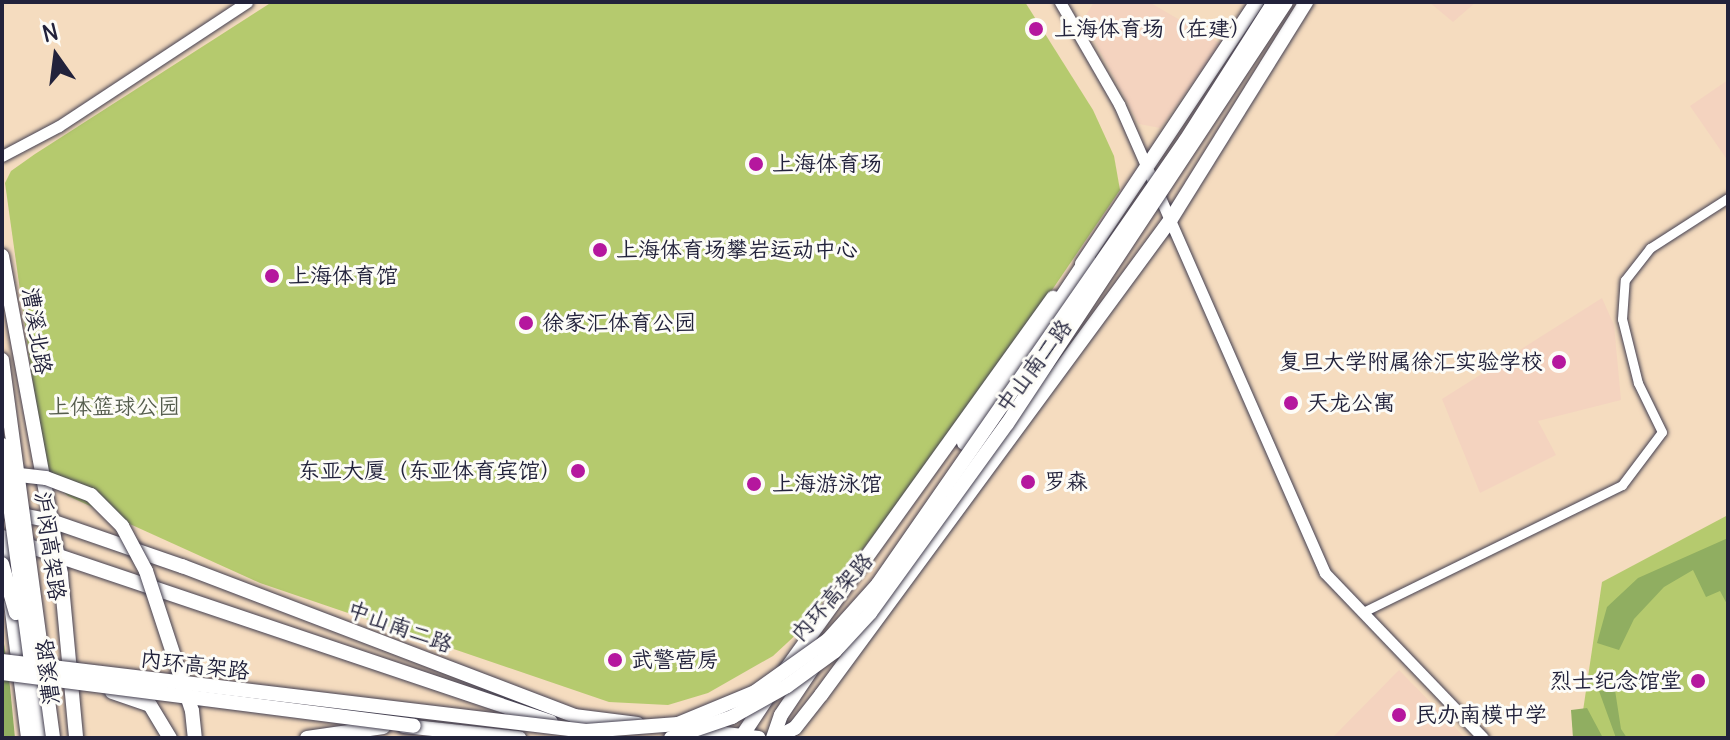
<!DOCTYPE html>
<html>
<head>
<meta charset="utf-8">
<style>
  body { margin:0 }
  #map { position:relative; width:1730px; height:740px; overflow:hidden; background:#f5dcbf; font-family:Delius,"LXGW WenKai TC",sans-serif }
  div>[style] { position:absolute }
  .built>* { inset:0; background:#f4d3bf }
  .green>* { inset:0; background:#b5ca6e }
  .forest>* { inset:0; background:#90ae61 }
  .roads { filter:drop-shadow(0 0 2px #423e4f) drop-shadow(0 0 2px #423e4f) }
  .minor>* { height:9px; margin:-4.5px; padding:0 4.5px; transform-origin:4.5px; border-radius:4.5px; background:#fff }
  .tertiary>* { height:11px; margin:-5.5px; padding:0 5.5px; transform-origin:5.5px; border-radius:5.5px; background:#fff }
  .primary>* { height:14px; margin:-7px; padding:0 7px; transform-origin:7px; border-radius:7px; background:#fff }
  .trunk>* { height:14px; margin:-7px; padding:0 7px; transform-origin:7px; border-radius:7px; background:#fff }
  .bridges { filter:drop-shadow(0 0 2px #423e4f) drop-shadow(0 0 2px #423e4f) }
  .trunk-bridge>* { height:14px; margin:-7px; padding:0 7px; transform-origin:7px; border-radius:7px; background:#fff }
  .dots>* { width:22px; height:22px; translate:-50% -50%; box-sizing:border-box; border:4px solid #fdfcf7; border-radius:50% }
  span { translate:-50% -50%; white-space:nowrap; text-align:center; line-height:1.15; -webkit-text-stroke:6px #fdfcf7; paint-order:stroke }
  .poi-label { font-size:22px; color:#22223b }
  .left { translate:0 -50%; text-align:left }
  .right { translate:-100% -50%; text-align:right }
  .street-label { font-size:22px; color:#22223b }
  .park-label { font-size:22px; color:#555d4d }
  .frame { position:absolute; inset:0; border:4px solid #22223b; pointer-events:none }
  .north { position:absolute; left:16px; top:16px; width:80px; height:80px; -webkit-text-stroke:6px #fdfcf7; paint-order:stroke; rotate:346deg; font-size:22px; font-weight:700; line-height:32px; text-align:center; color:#22223b }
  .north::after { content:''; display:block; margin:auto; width:28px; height:36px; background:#22223b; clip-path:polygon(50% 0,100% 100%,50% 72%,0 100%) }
</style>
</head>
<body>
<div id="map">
  <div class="built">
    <div style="clip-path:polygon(1094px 2px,1149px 2px,1221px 44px,1160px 128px,1139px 124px,1083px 20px)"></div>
    <div style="clip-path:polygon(1429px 2px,1476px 2px,1453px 22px)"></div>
    <div style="clip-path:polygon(1728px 80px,1728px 161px,1690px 106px)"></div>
    <div style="clip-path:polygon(1602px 298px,1614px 325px,1621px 400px,1538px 421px,1556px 455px,1480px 493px,1442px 399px)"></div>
    <div style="clip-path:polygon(1399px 670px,1465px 738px,1332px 738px)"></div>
  </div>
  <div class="green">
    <div style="clip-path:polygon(272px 2px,1025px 2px,1093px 110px,1114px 156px,1120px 190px,982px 393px,801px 630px,773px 656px,708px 693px,668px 705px,609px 702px,260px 583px,68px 496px,55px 485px,44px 462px,5px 183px,11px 171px,35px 154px)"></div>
    <div style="clip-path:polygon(1728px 515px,1728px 738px,1579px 738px,1602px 582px)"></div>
  </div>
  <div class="forest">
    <div style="clip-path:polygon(1728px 538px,1728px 606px,1720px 591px,1706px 597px,1693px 570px,1664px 587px,1634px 619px,1619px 650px,1597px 643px,1607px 607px,1638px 578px)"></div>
    <div style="clip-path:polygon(2px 629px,10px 687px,15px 738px,2px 738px)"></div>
    <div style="clip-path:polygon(1615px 690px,1621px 729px,1627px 738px,1616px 738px,1599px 691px)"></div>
    <div style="clip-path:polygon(1587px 708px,1603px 738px,1573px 738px,1571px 710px)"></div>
  </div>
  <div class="roads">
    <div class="minor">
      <div style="left:1363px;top:612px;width:288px;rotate:-26.1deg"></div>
      <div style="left:1622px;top:485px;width:66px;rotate:-53deg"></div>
      <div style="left:1662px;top:432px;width:55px;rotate:-116.1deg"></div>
      <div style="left:1638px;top:383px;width:66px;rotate:-104deg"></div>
      <div style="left:1622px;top:319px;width:39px;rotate:-86deg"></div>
      <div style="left:1625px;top:280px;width:41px;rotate:-52deg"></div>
      <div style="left:1650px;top:248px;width:93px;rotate:-32.7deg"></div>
    </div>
    <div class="tertiary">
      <div style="left:1060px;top:2px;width:118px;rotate:60deg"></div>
      <div style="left:1119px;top:104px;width:512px;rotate:66.29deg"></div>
      <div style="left:1325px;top:573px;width:228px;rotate:46.2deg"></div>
      <div style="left:2px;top:156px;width:64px;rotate:-27.8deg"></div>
      <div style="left:59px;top:126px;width:225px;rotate:-33.4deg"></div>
    </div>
    <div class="primary">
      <div style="left:2px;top:256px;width:324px;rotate:79.5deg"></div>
      <div style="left:61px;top:575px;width:164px;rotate:84.7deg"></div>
      <div style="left:1082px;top:264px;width:315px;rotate:-56.3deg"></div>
      <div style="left:2px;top:511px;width:50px;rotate:11.5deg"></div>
      <div style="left:51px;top:521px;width:139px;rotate:19deg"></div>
      <div style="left:182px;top:566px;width:420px;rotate:20.9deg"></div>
      <div style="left:574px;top:716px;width:64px;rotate:7.2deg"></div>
      <div style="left:2px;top:537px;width:579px;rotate:18.62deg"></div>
      <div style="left:2px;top:548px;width:27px;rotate:82deg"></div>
      <div style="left:11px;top:603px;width:136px;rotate:82.8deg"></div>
      <div style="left:787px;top:668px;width:456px;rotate:-54.3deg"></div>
      <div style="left:693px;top:730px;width:66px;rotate:6.9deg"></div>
      <div style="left:742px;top:736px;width:49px;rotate:-56.6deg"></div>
      <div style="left:773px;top:738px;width:24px;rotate:-71deg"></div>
      <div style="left:781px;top:715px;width:55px;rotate:-56deg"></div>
      <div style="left:776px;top:738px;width:21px;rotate:-28deg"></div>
      <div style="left:795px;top:728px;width:42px;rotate:-51.8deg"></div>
      <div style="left:821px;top:695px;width:591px;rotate:-53.67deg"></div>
      <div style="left:1171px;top:219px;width:256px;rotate:-58.1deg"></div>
    </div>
    <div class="trunk">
      <div style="left:964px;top:443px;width:223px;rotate:-56.2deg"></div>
      <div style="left:32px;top:671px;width:68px;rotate:82.3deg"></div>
      <div style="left:112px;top:692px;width:40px;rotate:18.9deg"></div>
      <div style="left:150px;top:705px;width:39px;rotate:59deg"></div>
      <div style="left:404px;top:726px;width:116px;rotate:6deg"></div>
      <div style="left:307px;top:738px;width:77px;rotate:-8.2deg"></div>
    </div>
  </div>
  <div class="bridges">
    <div class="trunk-bridge">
      <div style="left:2px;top:360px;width:381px;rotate:82.3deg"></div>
      <div style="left:2px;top:445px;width:227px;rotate:82.4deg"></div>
      <div style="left:2px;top:473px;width:44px;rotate:6.5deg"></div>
      <div style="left:46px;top:478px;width:48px;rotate:20.7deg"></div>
      <div style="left:91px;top:495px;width:44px;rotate:45deg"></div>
      <div style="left:122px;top:526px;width:51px;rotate:61.9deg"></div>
      <div style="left:146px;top:571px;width:147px;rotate:71.8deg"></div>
      <div style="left:192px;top:711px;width:27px;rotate:84deg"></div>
      <div style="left:2px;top:564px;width:51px;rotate:74.1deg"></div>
      <div style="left:2px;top:661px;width:588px;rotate:6.84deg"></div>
      <div style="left:586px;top:731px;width:92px;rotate:-4.4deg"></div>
      <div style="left:678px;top:724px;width:83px;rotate:-22.6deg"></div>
      <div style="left:755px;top:692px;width:90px;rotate:-35.5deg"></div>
      <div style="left:828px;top:640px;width:75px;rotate:-48.2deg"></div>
      <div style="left:878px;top:584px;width:540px;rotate:-55.25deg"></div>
      <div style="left:1186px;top:140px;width:164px;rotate:-57.5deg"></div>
      <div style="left:2px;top:673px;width:415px;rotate:7.3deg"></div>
      <div style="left:671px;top:738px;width:65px;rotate:-19deg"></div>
      <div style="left:732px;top:717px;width:63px;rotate:-29.4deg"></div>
      <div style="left:787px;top:686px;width:59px;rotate:-36.1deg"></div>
      <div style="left:835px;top:651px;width:52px;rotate:-47.4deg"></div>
      <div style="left:870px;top:613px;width:233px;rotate:-54.1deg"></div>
      <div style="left:1007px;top:424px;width:506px;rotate:-56.53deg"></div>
    </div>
  </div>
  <div class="dots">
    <div style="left:1036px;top:29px;background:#b5179e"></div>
    <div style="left:756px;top:164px;background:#b5179e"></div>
    <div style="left:600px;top:250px;background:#b5179e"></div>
    <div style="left:272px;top:276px;background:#b5179e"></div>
    <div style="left:526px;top:323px;background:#b5179e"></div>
    <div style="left:1559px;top:362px;background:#b5179e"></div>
    <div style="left:1291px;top:403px;background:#b5179e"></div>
    <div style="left:578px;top:471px;background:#b5179e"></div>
    <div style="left:1028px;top:482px;background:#b5179e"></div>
    <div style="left:754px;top:484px;background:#b5179e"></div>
    <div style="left:615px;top:660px;background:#b5179e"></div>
    <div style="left:1698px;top:681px;background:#b5179e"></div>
    <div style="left:1399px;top:715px;background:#b5179e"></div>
  </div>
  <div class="poi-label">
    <span class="left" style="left:1054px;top:29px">上海体育场（在建）</span>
    <span class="left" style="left:772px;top:164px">上海体育场</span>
    <span class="left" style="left:616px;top:250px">上海体育场攀岩运动中心</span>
    <span class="left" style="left:288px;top:276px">上海体育馆</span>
    <span class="left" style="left:542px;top:323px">徐家汇体育公园</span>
    <span class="right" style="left:1543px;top:362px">复旦大学附属徐汇实验学校</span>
    <span class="left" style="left:1307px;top:403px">天龙公寓</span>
    <span class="right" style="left:562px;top:471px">东亚大厦（东亚体育宾馆）</span>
    <span class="left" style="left:1044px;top:482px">罗森</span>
    <span class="left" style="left:772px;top:484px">上海游泳馆</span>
    <span class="left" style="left:631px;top:660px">武警营房</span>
    <span class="right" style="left:1682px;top:681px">烈士纪念馆堂</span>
    <span class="left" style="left:1415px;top:715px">民办南模中学</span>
  </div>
  <div class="street-label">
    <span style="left:37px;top:331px;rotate:81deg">漕溪北路</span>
    <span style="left:1034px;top:366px;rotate:-53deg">中山南二路</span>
    <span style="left:50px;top:546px;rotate:82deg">沪闵高架路</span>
    <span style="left:832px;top:597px;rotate:-48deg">内环高架路</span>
    <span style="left:400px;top:627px;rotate:20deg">中山南二路</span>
    <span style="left:195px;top:665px;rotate:7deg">内环高架路</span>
    <span style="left:48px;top:672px;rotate:-96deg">漕溪路</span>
  </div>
  <div class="park-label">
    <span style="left:114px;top:407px">上体篮球公园</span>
  </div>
  <div class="frame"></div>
  <div class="north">N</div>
</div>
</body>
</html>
